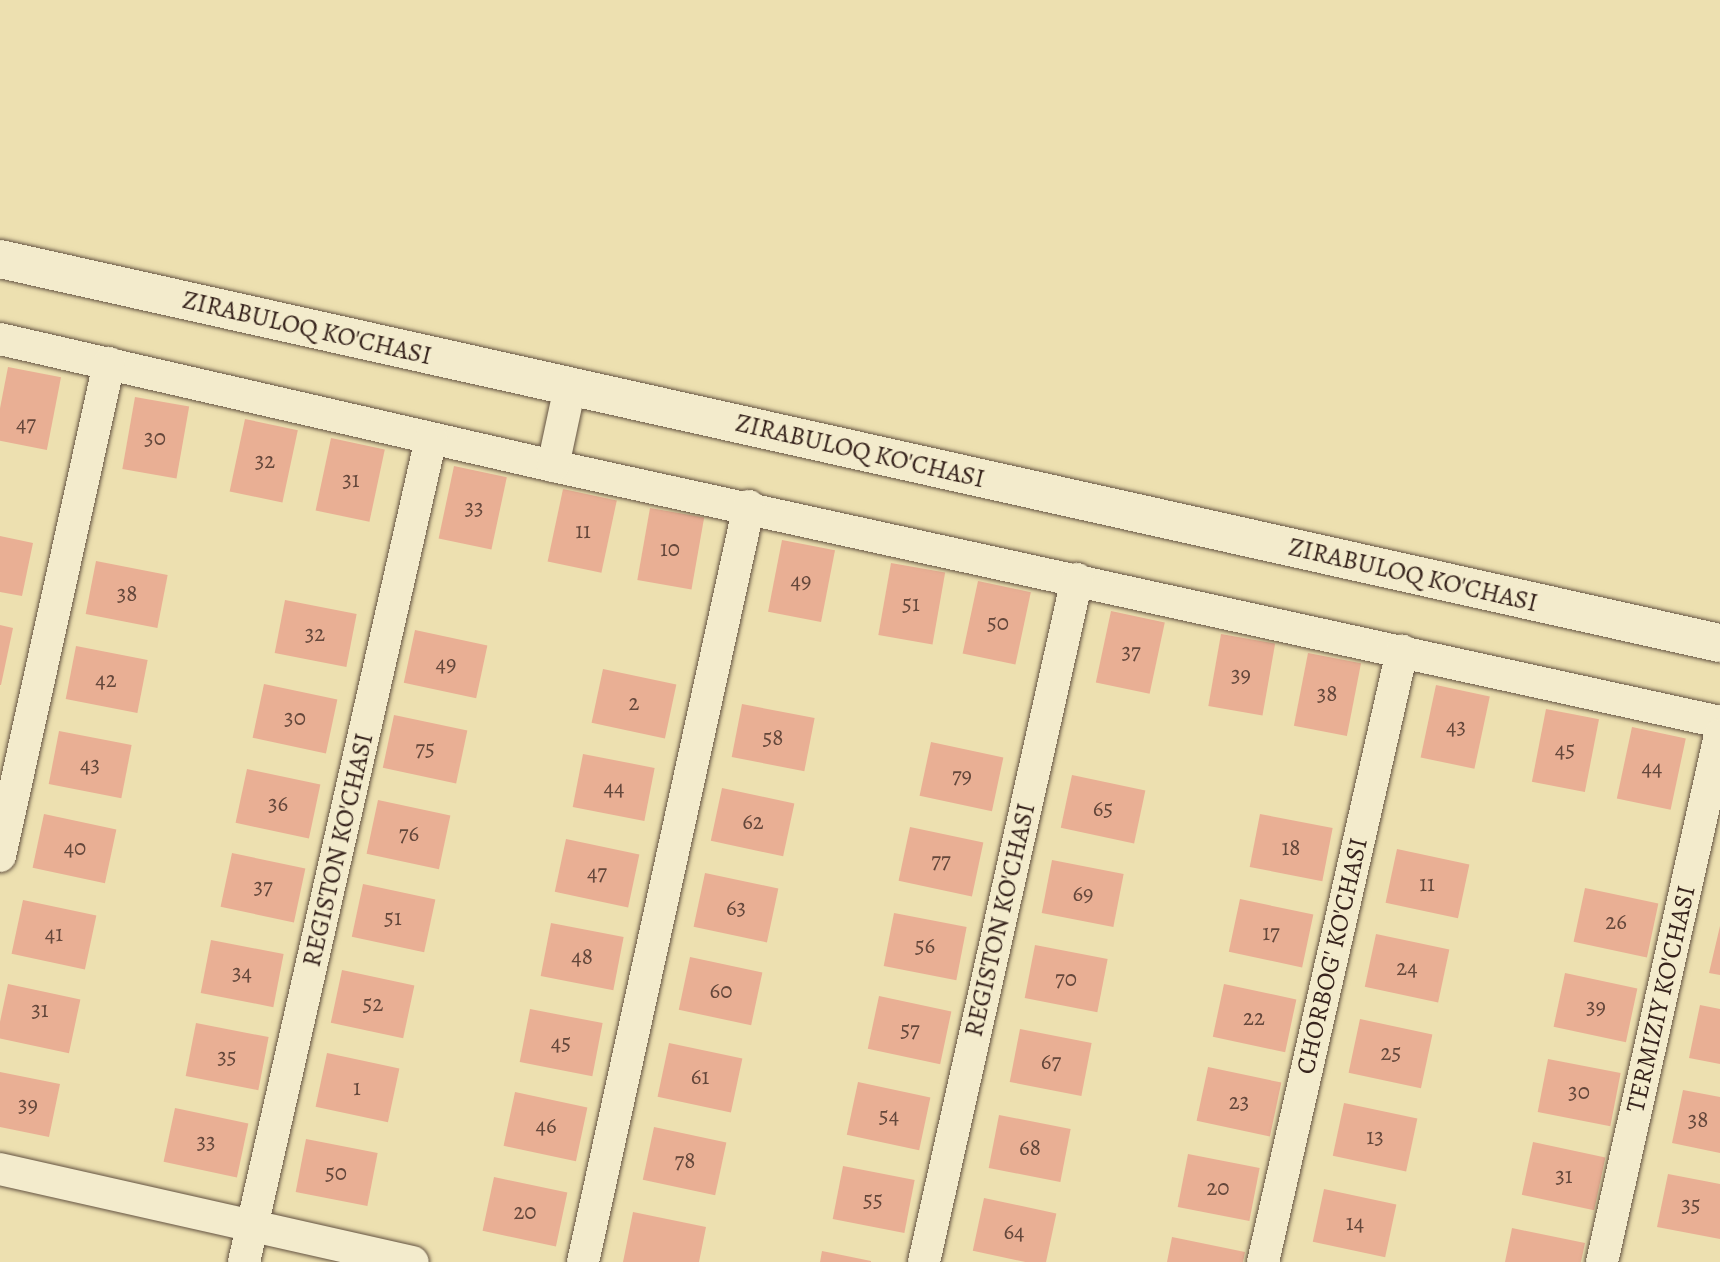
<!DOCTYPE html>
<html>
<head>
<meta charset="utf-8">
<style>
  body { margin:0 }
  #map { position:relative; width:1720px; height:1262px; overflow:hidden; background:#ede0b0; font-family:Alegreya,serif }
  div>[style] { position:absolute }
  .building>* { inset:0; background:#e9af94; transform-origin:0 0 }
  .roads { filter:drop-shadow(0 0 2px #645342) drop-shadow(0 0 2px #645342) }
  .minor>* { height:32px; margin:-16px; padding:0 16px; transform-origin:16px; border-radius:16px; background:#f3ebcc }
  .tertiary>* { height:38px; margin:-19px; padding:0 19px; transform-origin:19px; border-radius:19px; background:#f3ebcc }
  span { translate:-50% -50%; white-space:nowrap; text-align:center; line-height:1.15; -webkit-text-stroke:6px #f3ebcc; paint-order:stroke }
  .number-label { font-size:23px; color:#64473b }
  .number-label span { -webkit-text-stroke-width:0 }
  .street-label { font-size:26px; color:#37241d }
</style>
</head>
<body>
<div id="map">
  <div class="building">
    <div style="left:8px;top:367px;width:54px;height:74px;rotate:11deg"></div>
    <div style="left:135px;top:397px;width:55px;height:73px;rotate:10deg"></div>
    <div style="left:245px;top:419px;width:54px;height:74px;rotate:12deg"></div>
    <div style="left:331px;top:438px;width:55px;height:74px;rotate:12deg"></div>
    <div style="left:454px;top:466px;width:54px;height:74px;rotate:12deg"></div>
    <div style="left:563px;top:489px;width:55px;height:74px;rotate:12deg"></div>
    <div style="left:650px;top:508px;width:55px;height:73px;rotate:10deg"></div>
    <div style="clip-path:polygon(0 536px,33px 543px,22px 596px,0 592px)"></div>
    <div style="left:782px;top:540px;width:54px;height:73px;rotate:11deg"></div>
    <div style="left:96px;top:561px;width:73px;height:54px;rotate:11deg"></div>
    <div style="left:891px;top:563px;width:55px;height:73px;rotate:10deg"></div>
    <div style="left:978px;top:581px;width:54px;height:74px;rotate:12deg"></div>
    <div style="left:285px;top:600px;width:73px;height:54px;rotate:11deg"></div>
    <div style="left:1111px;top:611px;width:55px;height:73px;rotate:12deg"></div>
    <div style="clip-path:polygon(0 625px,13px 628px,1px 685px,0 685px)"></div>
    <div style="left:415px;top:630px;width:74px;height:54px;rotate:12deg"></div>
    <div style="left:1221px;top:634px;width:55px;height:73px;rotate:10deg"></div>
    <div style="left:76px;top:646px;width:73px;height:54px;rotate:11deg"></div>
    <div style="left:1308px;top:653px;width:54px;height:74px;rotate:11deg"></div>
    <div style="left:603px;top:669px;width:75px;height:55px;rotate:12deg"></div>
    <div style="left:264px;top:684px;width:75px;height:55px;rotate:12deg"></div>
    <div style="left:1436px;top:685px;width:55px;height:74px;rotate:12deg"></div>
    <div style="left:742px;top:704px;width:74px;height:54px;rotate:11deg"></div>
    <div style="left:1546px;top:709px;width:54px;height:74px;rotate:11deg"></div>
    <div style="left:394px;top:715px;width:75px;height:54px;rotate:12deg"></div>
    <div style="left:1632px;top:727px;width:55px;height:73px;rotate:12deg"></div>
    <div style="left:59px;top:731px;width:74px;height:54px;rotate:11deg"></div>
    <div style="left:931px;top:742px;width:74px;height:55px;rotate:12deg"></div>
    <div style="left:583px;top:754px;width:73px;height:54px;rotate:11deg"></div>
    <div style="left:247px;top:769px;width:75px;height:55px;rotate:12deg"></div>
    <div style="left:1072px;top:775px;width:75px;height:54px;rotate:12deg"></div>
    <div style="left:722px;top:788px;width:74px;height:54px;rotate:12deg"></div>
    <div style="left:378px;top:800px;width:74px;height:55px;rotate:12deg"></div>
    <div style="left:44px;top:814px;width:74px;height:55px;rotate:12deg"></div>
    <div style="left:1260px;top:814px;width:74px;height:54px;rotate:11deg"></div>
    <div style="left:910px;top:827px;width:75px;height:55px;rotate:12deg"></div>
    <div style="left:566px;top:839px;width:75px;height:54px;rotate:12deg"></div>
    <div style="left:1397px;top:849px;width:74px;height:55px;rotate:12deg"></div>
    <div style="left:232px;top:853px;width:75px;height:55px;rotate:12deg"></div>
    <div style="left:1052px;top:860px;width:73px;height:54px;rotate:11deg"></div>
    <div style="left:705px;top:873px;width:75px;height:55px;rotate:12deg"></div>
    <div style="left:363px;top:884px;width:74px;height:54px;rotate:12deg"></div>
    <div style="left:1585px;top:888px;width:75px;height:55px;rotate:12deg"></div>
    <div style="left:1240px;top:899px;width:75px;height:54px;rotate:12deg"></div>
    <div style="left:23px;top:900px;width:75px;height:55px;rotate:12deg"></div>
    <div style="left:894px;top:913px;width:74px;height:54px;rotate:11deg"></div>
    <div style="left:551px;top:923px;width:74px;height:54px;rotate:11deg"></div>
    <div style="clip-path:polygon(1720px 926px,1720px 975px,1709px 973px)"></div>
    <div style="left:1376px;top:934px;width:75px;height:54px;rotate:12deg"></div>
    <div style="left:211px;top:940px;width:74px;height:54px;rotate:11deg"></div>
    <div style="left:1035px;top:945px;width:74px;height:54px;rotate:11deg"></div>
    <div style="left:690px;top:957px;width:74px;height:54px;rotate:12deg"></div>
    <div style="left:342px;top:970px;width:74px;height:54px;rotate:12deg"></div>
    <div style="left:1565px;top:973px;width:74px;height:55px;rotate:12deg"></div>
    <div style="left:8px;top:984px;width:74px;height:55px;rotate:12deg"></div>
    <div style="left:1224px;top:984px;width:74px;height:54px;rotate:12deg"></div>
    <div style="left:879px;top:996px;width:74px;height:54px;rotate:12deg"></div>
    <div style="clip-path:polygon(1700px 1005px,1720px 1009px,1720px 1064px,1689px 1058px)"></div>
    <div style="left:530px;top:1009px;width:74px;height:54px;rotate:11deg"></div>
    <div style="left:1360px;top:1019px;width:74px;height:55px;rotate:12deg"></div>
    <div style="left:196px;top:1023px;width:74px;height:54px;rotate:11deg"></div>
    <div style="left:1020px;top:1029px;width:73px;height:54px;rotate:11deg"></div>
    <div style="left:669px;top:1043px;width:75px;height:55px;rotate:12deg"></div>
    <div style="left:327px;top:1053px;width:74px;height:55px;rotate:12deg"></div>
    <div style="left:1548px;top:1059px;width:74px;height:54px;rotate:11deg"></div>
    <div style="left:1208px;top:1067px;width:75px;height:55px;rotate:12deg"></div>
    <div style="clip-path:polygon(0 1072px,60px 1084px,49px 1137px,0 1127px)"></div>
    <div style="left:858px;top:1082px;width:74px;height:54px;rotate:12deg"></div>
    <div style="clip-path:polygon(1683px 1090px,1720px 1097px,1720px 1153px,1672px 1143px)"></div>
    <div style="left:515px;top:1092px;width:74px;height:55px;rotate:12deg"></div>
    <div style="left:1344px;top:1103px;width:75px;height:54px;rotate:12deg"></div>
    <div style="left:175px;top:1108px;width:75px;height:55px;rotate:12deg"></div>
    <div style="left:999px;top:1115px;width:73px;height:54px;rotate:11deg"></div>
    <div style="left:654px;top:1127px;width:74px;height:54px;rotate:12deg"></div>
    <div style="left:306px;top:1139px;width:73px;height:54px;rotate:11deg"></div>
    <div style="left:1533px;top:1142px;width:74px;height:54px;rotate:12deg"></div>
    <div style="left:1188px;top:1154px;width:73px;height:54px;rotate:11deg"></div>
    <div style="left:843px;top:1166px;width:73px;height:54px;rotate:11deg"></div>
    <div style="clip-path:polygon(1668px 1174px,1720px 1184px,1720px 1239px,1657px 1227px)"></div>
    <div style="left:494px;top:1177px;width:75px;height:55px;rotate:12deg"></div>
    <div style="left:1324px;top:1189px;width:74px;height:54px;rotate:12deg"></div>
    <div style="left:984px;top:1198px;width:74px;height:54px;rotate:12deg"></div>
    <div style="clip-path:polygon(633px 1212px,706px 1227px,699px 1262px,623px 1262px)"></div>
    <div style="clip-path:polygon(1512px 1228px,1585px 1243px,1581px 1262px,1505px 1262px)"></div>
    <div style="clip-path:polygon(1172px 1237px,1245px 1252px,1243px 1262px,1167px 1262px)"></div>
    <div style="clip-path:polygon(822px 1251px,871px 1261px,871px 1262px,820px 1262px)"></div>
  </div>
  <div class="roads">
    <div class="minor">
      <div style="left:0;top:339px;width:567px;rotate:12.93deg"></div>
      <div style="left:553px;top:466px;width:1195px;rotate:12.37deg"></div>
      <div style="left:553px;top:466px;width:81px;rotate:-77.9deg"></div>
      <div style="left:0;top:856px;width:505px;rotate:-77.53deg"></div>
      <div style="left:0;top:1169px;width:423px;rotate:12.7deg"></div>
      <div style="left:244px;top:1262px;width:845px;rotate:-77.21deg"></div>
      <div style="left:583px;top:1262px;width:774px;rotate:-77.62deg"></div>
      <div style="left:924px;top:1262px;width:700px;rotate:-77.37deg"></div>
      <div style="left:1263px;top:1262px;width:627px;rotate:-77.18deg"></div>
      <div style="left:1602px;top:1262px;width:540px;rotate:-77.38deg"></div>
    </div>
    <div class="tertiary">
      <div style="left:0;top:259px;width:1762px;rotate:12.59deg"></div>
    </div>
  </div>
  <div class="number-label">
    <span style="left:26px;top:424px">47</span>
    <span style="left:155px;top:438px">30</span>
    <span style="left:265px;top:461px">32</span>
    <span style="left:351px;top:480px">31</span>
    <span style="left:474px;top:508px">33</span>
    <span style="left:583px;top:531px">11</span>
    <span style="left:670px;top:549px">10</span>
    <span style="left:801px;top:581px">49</span>
    <span style="left:127px;top:594px">38</span>
    <span style="left:911px;top:604px">51</span>
    <span style="left:998px;top:623px">50</span>
    <span style="left:315px;top:634px">32</span>
    <span style="left:1131px;top:652px">37</span>
    <span style="left:446px;top:664px">49</span>
    <span style="left:1241px;top:675px">39</span>
    <span style="left:106px;top:680px">42</span>
    <span style="left:1327px;top:694px">38</span>
    <span style="left:634px;top:703px">2</span>
    <span style="left:295px;top:718px">30</span>
    <span style="left:1456px;top:727px">43</span>
    <span style="left:773px;top:738px">58</span>
    <span style="left:425px;top:749px">75</span>
    <span style="left:1565px;top:750px">45</span>
    <span style="left:90px;top:765px">43</span>
    <span style="left:1652px;top:768px">44</span>
    <span style="left:962px;top:776px">79</span>
    <span style="left:614px;top:788px">44</span>
    <span style="left:278px;top:804px">36</span>
    <span style="left:1103px;top:809px">65</span>
    <span style="left:753px;top:822px">62</span>
    <span style="left:409px;top:834px">76</span>
    <span style="left:75px;top:848px">40</span>
    <span style="left:1291px;top:848px">18</span>
    <span style="left:941px;top:861px">77</span>
    <span style="left:597px;top:873px">47</span>
    <span style="left:1427px;top:884px">11</span>
    <span style="left:263px;top:887px">37</span>
    <span style="left:1083px;top:894px">69</span>
    <span style="left:736px;top:908px">63</span>
    <span style="left:393px;top:918px">51</span>
    <span style="left:1616px;top:922px">26</span>
    <span style="left:1271px;top:933px">17</span>
    <span style="left:54px;top:934px">41</span>
    <span style="left:925px;top:946px">56</span>
    <span style="left:582px;top:957px">48</span>
    <span style="left:1407px;top:968px">24</span>
    <span style="left:242px;top:973px">34</span>
    <span style="left:1066px;top:979px">70</span>
    <span style="left:721px;top:991px">60</span>
    <span style="left:373px;top:1004px">52</span>
    <span style="left:1596px;top:1007px">39</span>
    <span style="left:40px;top:1010px">31</span>
    <span style="left:1254px;top:1018px">22</span>
    <span style="left:910px;top:1030px">57</span>
    <span style="left:561px;top:1043px">45</span>
    <span style="left:1391px;top:1053px">25</span>
    <span style="left:227px;top:1057px">35</span>
    <span style="left:1051px;top:1062px">67</span>
    <span style="left:700px;top:1077px">61</span>
    <span style="left:357px;top:1088px">1</span>
    <span style="left:1579px;top:1092px">30</span>
    <span style="left:1239px;top:1102px">23</span>
    <span style="left:28px;top:1105px">39</span>
    <span style="left:889px;top:1116px">54</span>
    <span style="left:1698px;top:1120px">38</span>
    <span style="left:546px;top:1126px">46</span>
    <span style="left:1375px;top:1137px">13</span>
    <span style="left:206px;top:1142px">33</span>
    <span style="left:1030px;top:1148px">68</span>
    <span style="left:685px;top:1161px">78</span>
    <span style="left:336px;top:1173px">50</span>
    <span style="left:1564px;top:1176px">31</span>
    <span style="left:1218px;top:1188px">20</span>
    <span style="left:873px;top:1200px">55</span>
    <span style="left:1691px;top:1205px">35</span>
    <span style="left:525px;top:1212px">20</span>
    <span style="left:1355px;top:1223px">14</span>
    <span style="left:1014px;top:1232px">64</span>
  </div>
  <div class="street-label">
    <span style="left:307px;top:328px;rotate:13deg">ZIRABULOQ KO'CHASI</span>
    <span style="left:860px;top:451px;rotate:13deg">ZIRABULOQ KO'CHASI</span>
    <span style="left:1413px;top:575px;rotate:13deg">ZIRABULOQ KO'CHASI</span>
    <span style="left:338px;top:850px;rotate:-77deg">REGISTON KO'CHASI</span>
    <span style="left:1000px;top:920px;rotate:-77deg">REGISTON KO'CHASI</span>
    <span style="left:1332px;top:956px;rotate:-77deg">CHORBOG' KO'CHASI</span>
    <span style="left:1661px;top:999px;rotate:-77deg">TERMIZIY KO'CHASI</span>
  </div>
</div>
</body>
</html>
